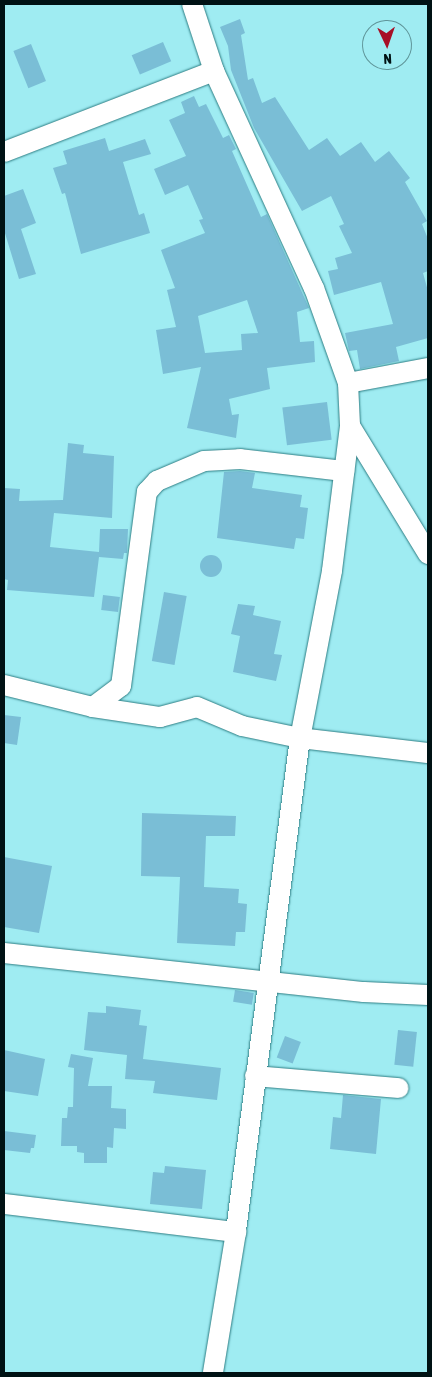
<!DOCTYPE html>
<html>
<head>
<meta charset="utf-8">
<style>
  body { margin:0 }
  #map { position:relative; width:432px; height:1377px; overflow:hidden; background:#9fecf2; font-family:"Asap Condensed",sans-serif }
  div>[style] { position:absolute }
  .building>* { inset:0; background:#7abed6; transform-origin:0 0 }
  .round { border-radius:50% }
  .roads { filter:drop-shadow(0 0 1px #2d7d83) drop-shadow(0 0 1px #2d7d83) }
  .minor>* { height:20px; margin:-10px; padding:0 10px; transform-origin:10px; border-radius:10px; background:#fff }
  span { translate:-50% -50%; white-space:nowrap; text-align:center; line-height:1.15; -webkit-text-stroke:5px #9fecf2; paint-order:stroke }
  .frame { position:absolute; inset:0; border:5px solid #001214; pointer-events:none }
  .north { position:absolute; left:362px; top:20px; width:50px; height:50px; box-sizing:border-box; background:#9fecf2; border:1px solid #5f9599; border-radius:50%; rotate:177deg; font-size:14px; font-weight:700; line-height:20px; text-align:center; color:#001214 }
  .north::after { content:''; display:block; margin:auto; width:18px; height:22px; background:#a70f26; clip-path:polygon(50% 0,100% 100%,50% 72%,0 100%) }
</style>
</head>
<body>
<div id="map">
  <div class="building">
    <div style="clip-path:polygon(240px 19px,245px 33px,241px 35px,248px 80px,253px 78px,262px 103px,275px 97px,309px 150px,327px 138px,340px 156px,361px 142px,375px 162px,389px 151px,410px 178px,405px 182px,427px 221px,422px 224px,428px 239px,428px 271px,423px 273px,428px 291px,428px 338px,396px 347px,399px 361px,360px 369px,357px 350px,349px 351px,345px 333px,393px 324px,381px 282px,334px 295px,328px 271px,338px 269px,335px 258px,352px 253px,339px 226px,344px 224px,331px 196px,302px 211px,254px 128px,231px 70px,228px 46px,220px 27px)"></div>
    <div style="left:163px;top:42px;width:21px;height:34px;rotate:67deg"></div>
    <div style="left:31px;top:44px;width:40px;height:19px;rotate:68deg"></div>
    <div style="clip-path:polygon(evenodd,194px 96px,199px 107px,206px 104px,223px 138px,229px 135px,236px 149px,232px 151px,261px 217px,267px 214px,309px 308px,297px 312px,300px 342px,314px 341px,315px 362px,267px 368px,270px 389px,229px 399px,232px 415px,239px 414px,236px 438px,187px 428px,201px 367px,163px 374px,156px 330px,176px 327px,167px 290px,175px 288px,161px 250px,205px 233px,199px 220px,203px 219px,188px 185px,165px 195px,154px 169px,186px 156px,169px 120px,185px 113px,181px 102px,194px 96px,247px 300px,258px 333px,241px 334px,242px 350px,205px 353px,198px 316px,247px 300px)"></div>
    <div style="clip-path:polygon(105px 138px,109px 151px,145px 139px,151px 154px,123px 162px,139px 215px,144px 213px,150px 233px,81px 254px,65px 193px,62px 194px,53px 168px,67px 164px,63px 151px)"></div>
    <div style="clip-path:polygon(23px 189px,36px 223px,21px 229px,36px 274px,19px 279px,4px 230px,4px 196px)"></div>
    <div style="left:327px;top:402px;width:38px;height:45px;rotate:83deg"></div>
    <div style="clip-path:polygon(68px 443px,84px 445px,83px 453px,114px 456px,112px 518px,54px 513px,50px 547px,99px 552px,100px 529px,128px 529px,127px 553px,124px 553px,123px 559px,99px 557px,94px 597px,7px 590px,8px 580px,4px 579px,4px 488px,20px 489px,19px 501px,63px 500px)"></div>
    <div style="clip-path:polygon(240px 471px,255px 473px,252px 488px,302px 495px,300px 507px,308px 508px,304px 539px,296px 538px,294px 549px,217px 538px,224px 472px)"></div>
    <div class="round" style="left:200px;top:555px;width:22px;height:22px"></div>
    <div style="left:164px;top:592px;width:23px;height:70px;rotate:10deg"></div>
    <div style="left:103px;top:595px;width:17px;height:15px;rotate:7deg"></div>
    <div style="clip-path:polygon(238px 604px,255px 606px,253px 615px,281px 621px,274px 654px,282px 655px,276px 681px,233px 672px,240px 636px,231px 634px)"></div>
    <div style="clip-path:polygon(4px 715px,21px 717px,17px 745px,4px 743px)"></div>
    <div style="clip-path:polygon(142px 813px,236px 816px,235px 836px,206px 836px,204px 887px,239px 889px,238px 903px,247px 904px,245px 932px,236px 932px,235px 946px,177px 943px,180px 877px,141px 876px)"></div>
    <div style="clip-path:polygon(4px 857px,52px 866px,39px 933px,4px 927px)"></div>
    <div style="left:235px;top:990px;width:19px;height:12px;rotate:9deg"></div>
    <div style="clip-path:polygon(106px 1006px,141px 1010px,139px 1025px,147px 1026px,143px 1059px,221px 1068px,217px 1100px,153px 1093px,155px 1081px,125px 1079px,127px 1055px,84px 1050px,88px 1012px,106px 1013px)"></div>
    <div style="left:398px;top:1030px;width:19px;height:35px;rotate:6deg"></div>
    <div style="left:285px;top:1036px;width:17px;height:23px;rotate:21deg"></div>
    <div style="clip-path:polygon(4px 1050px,45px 1059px,38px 1096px,4px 1091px)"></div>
    <div style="clip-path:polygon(71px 1054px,93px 1058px,88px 1086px,112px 1086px,111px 1108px,126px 1109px,126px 1129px,114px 1128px,113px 1148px,107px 1147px,107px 1163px,84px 1163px,84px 1153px,77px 1152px,77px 1146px,61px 1146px,62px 1118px,67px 1118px,68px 1107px,73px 1107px,74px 1068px,68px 1067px)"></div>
    <div style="clip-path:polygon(343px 1095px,381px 1099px,376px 1154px,330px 1149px,333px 1117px,341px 1118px)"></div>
    <div style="clip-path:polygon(4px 1131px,36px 1135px,34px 1148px,31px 1148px,30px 1153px,4px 1150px)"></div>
    <div style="clip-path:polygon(165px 1166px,206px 1170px,202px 1209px,150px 1204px,153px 1172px,164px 1173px)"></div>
  </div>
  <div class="roads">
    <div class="minor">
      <div style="left:192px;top:4px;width:71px;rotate:71.8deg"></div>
      <div style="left:214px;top:71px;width:239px;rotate:65.3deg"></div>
      <div style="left:314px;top:288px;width:101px;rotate:70.3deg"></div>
      <div style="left:348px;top:383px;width:43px;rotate:87.3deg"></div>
      <div style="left:350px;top:426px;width:146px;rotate:97.1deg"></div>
      <div style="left:332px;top:571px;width:170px;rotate:100.8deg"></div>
      <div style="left:300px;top:738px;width:498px;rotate:97.4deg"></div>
      <div style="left:236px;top:1232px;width:143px;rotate:99.3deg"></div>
      <div style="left:4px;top:152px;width:225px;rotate:-21.1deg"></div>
      <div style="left:348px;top:383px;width:81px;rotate:-10.6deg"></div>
      <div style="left:350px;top:426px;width:150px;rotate:58.6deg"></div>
      <div style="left:4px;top:685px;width:92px;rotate:13.9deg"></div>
      <div style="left:93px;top:707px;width:68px;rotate:8.5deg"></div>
      <div style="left:160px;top:717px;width:38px;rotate:-15deg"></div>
      <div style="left:197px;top:707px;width:49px;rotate:22.9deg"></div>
      <div style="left:242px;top:726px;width:59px;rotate:11.7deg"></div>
      <div style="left:300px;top:738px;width:129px;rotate:6.7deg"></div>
      <div style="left:93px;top:707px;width:35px;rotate:-37deg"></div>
      <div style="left:121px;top:686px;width:196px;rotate:-82.4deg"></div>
      <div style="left:147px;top:492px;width:15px;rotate:-48deg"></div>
      <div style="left:157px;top:481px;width:51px;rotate:-23.1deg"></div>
      <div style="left:204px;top:461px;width:36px;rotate:-3deg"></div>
      <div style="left:240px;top:459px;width:105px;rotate:6.6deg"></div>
      <div style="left:4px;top:953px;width:362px;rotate:6.2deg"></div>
      <div style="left:364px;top:992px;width:64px;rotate:2.7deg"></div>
      <div style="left:255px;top:1076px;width:144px;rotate:4.8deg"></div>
      <div style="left:4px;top:1204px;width:234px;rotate:6.9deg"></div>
    </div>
  </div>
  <div class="frame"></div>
  <div class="north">N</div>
</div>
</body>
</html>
